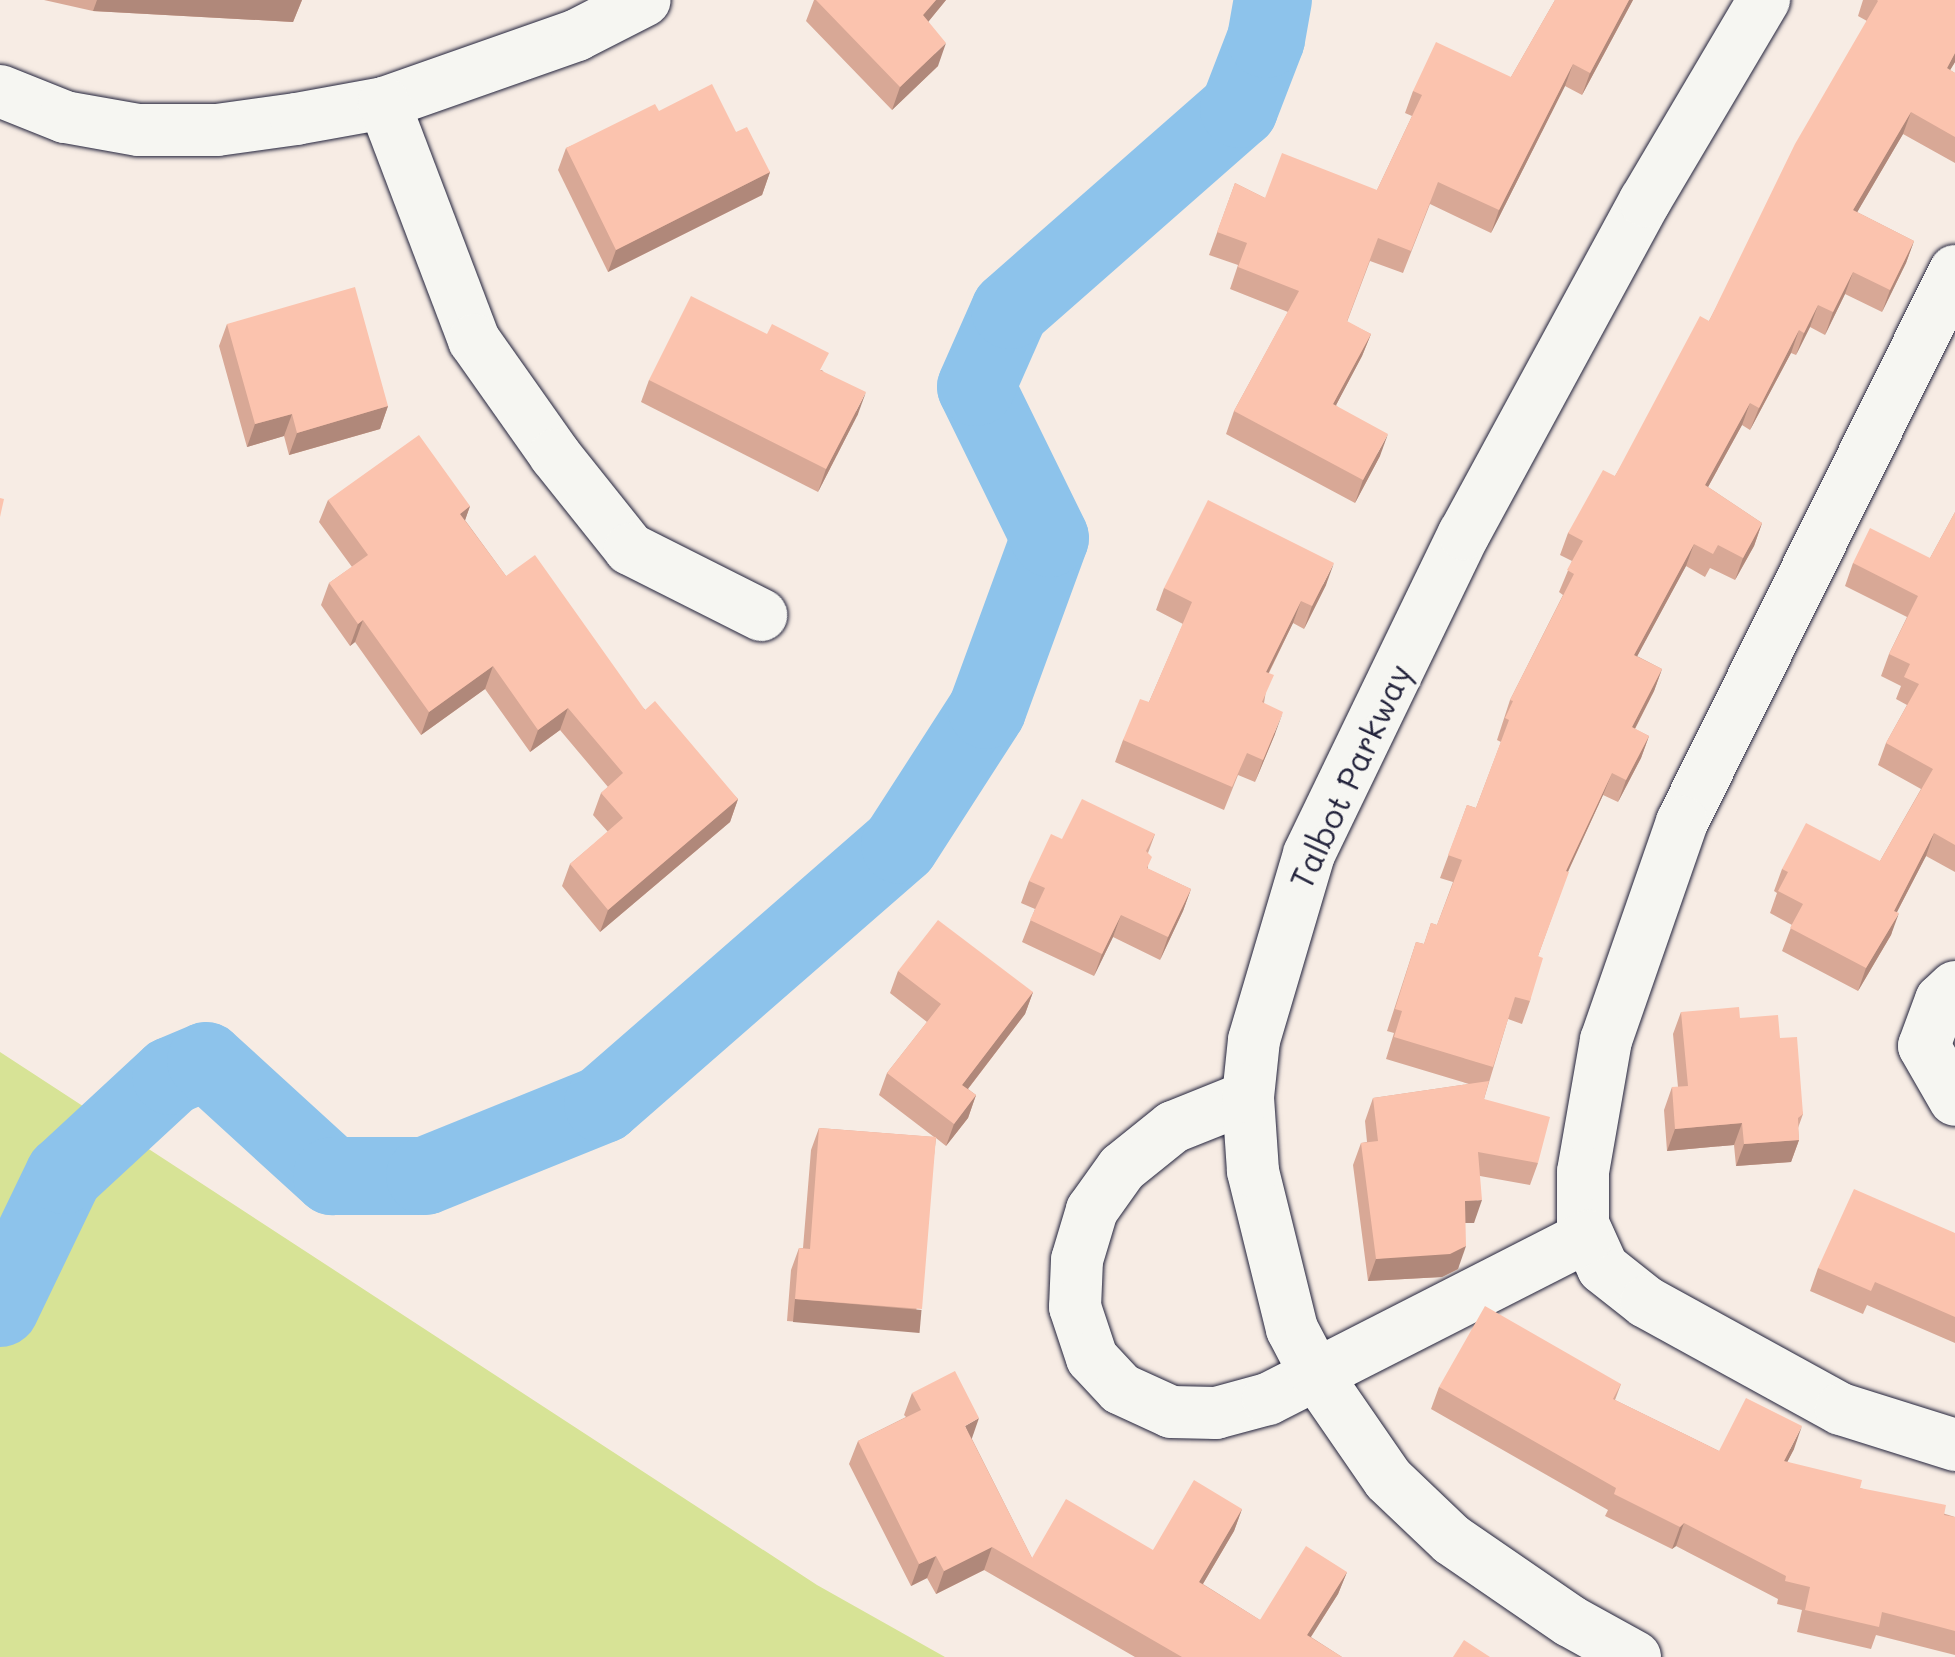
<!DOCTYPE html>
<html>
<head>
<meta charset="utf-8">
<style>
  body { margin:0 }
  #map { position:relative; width:1955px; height:1657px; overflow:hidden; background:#f7ece4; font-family:Mali,sans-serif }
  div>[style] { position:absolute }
  .green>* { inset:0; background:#d7e396 }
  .river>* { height:78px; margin:-39px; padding:0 39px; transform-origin:39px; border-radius:39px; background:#8dc3eb }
  .roads { filter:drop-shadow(0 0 2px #22223b) drop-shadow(0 0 2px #22223b) }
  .minor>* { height:52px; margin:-26px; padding:0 26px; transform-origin:26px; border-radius:26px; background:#f6f6f2 }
  .wall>* { inset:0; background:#d8a896 }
  .shaded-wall>* { inset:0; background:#b0887a; transform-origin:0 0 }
  .building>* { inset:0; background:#fbc3ae }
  span { translate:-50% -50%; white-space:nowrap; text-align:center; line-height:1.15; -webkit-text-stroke:8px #f6f6f2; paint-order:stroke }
  .street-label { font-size:32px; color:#22223b }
</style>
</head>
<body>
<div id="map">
  <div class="green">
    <div style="clip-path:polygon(0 1052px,817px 1585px,945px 1657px,0 1657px)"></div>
  </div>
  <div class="river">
    <div style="left:0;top:1308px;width:148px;rotate:-64.3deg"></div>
    <div style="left:64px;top:1175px;width:146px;rotate:-42.8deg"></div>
    <div style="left:171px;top:1076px;width:38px;rotate:-23deg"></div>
    <div style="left:206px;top:1061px;width:171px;rotate:42.4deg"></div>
    <div style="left:332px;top:1176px;width:93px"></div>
    <div style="left:425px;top:1176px;width:192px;rotate:-22deg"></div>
    <div style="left:603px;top:1104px;width:394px;rotate:-41.1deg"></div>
    <div style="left:900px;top:845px;width:161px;rotate:-57.2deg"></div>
    <div style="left:987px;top:710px;width:183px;rotate:-69.9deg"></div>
    <div style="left:1050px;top:538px;width:168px;rotate:-116.1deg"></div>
    <div style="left:976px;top:387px;width:84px;rotate:-66.2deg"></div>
    <div style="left:1010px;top:310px;width:305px;rotate:-41.3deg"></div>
    <div style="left:1239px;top:109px;width:75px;rotate:-68.9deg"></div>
    <div style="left:1266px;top:39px;width:40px;rotate:-80deg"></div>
  </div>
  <div class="roads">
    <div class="minor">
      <div style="left:0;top:91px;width:70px;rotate:21.8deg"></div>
      <div style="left:65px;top:117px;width:75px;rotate:10deg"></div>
      <div style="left:139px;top:130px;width:78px"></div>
      <div style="left:217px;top:130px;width:80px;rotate:-7.9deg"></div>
      <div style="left:296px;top:119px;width:89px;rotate:-10.3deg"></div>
      <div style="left:384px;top:103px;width:205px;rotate:-19.4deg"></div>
      <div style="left:577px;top:35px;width:76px;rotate:-27.2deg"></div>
      <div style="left:384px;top:103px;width:254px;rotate:69.2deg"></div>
      <div style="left:474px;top:340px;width:141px;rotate:54.8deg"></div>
      <div style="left:555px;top:455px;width:120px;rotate:51.4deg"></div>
      <div style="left:630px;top:549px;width:147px;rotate:26.7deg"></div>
      <div style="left:1955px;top:271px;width:615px;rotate:116.36deg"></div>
      <div style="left:1682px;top:822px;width:231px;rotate:109.2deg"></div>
      <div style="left:1606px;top:1040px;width:134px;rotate:99.9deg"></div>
      <div style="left:1583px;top:1172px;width:52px;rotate:90deg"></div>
      <div style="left:1583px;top:1224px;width:48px;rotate:65.6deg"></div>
      <div style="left:1603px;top:1268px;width:55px;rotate:38.3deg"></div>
      <div style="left:1646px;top:1302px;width:222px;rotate:28.8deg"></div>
      <div style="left:1841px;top:1409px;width:120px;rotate:17.5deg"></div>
      <div style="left:1955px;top:987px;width:19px;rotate:137deg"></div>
      <div style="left:1941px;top:1000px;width:49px;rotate:110.3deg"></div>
      <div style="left:1924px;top:1046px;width:62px;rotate:60.1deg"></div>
      <div style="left:1248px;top:1097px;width:81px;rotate:158.2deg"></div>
      <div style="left:1173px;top:1127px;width:65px;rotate:141.2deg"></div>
      <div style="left:1122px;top:1168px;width:52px;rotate:125.5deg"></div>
      <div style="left:1092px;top:1210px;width:52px;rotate:106.7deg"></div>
      <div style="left:1077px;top:1260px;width:47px;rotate:92.4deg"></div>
      <div style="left:1075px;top:1307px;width:54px;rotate:71.6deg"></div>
      <div style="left:1092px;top:1358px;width:42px;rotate:46.9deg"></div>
      <div style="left:1121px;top:1389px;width:55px;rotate:24.7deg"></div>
      <div style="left:1171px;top:1412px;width:45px;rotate:1.3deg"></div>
      <div style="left:1216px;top:1413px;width:54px;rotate:-15.1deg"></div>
      <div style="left:1268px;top:1399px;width:359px;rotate:-27deg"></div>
      <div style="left:1635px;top:1657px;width:74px;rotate:-151deg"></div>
      <div style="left:1570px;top:1621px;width:143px;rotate:-145.5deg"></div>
      <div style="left:1452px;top:1540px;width:88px;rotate:-136.4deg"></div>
      <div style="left:1388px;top:1479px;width:129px;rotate:-124.6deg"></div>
      <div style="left:1315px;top:1373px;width:50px;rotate:-117.6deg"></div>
      <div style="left:1292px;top:1329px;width:163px;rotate:-103.9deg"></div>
      <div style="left:1253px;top:1171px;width:74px;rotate:-93.9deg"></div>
      <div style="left:1248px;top:1097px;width:57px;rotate:-84deg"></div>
      <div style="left:1254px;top:1040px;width:194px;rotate:-73.5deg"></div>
      <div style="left:1309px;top:854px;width:356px;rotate:-64.2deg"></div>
      <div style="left:1464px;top:534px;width:379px;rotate:-61.5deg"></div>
      <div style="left:1645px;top:201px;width:234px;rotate:-59.4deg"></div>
    </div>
  </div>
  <div class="wall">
    <div style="clip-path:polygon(44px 0,302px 0,293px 22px,93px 11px)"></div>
    <div style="clip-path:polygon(814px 0,946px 0,928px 22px,938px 66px,892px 110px,806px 21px)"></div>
    <div style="clip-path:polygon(1555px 0,1633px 0,1582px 95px,1565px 86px,1491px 233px,1430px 204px,1403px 273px,1370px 261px,1347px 322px,1371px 334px,1362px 356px,1336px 405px,1380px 456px,1355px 503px,1226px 434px,1234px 411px,1288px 312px,1230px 289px,1238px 265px,1209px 255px,1235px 183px,1265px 198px,1377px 190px,1412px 116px,1405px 113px,1413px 91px,1511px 77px)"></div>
    <div style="clip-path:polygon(1863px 0,1955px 0,1955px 62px,1950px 70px,1955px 73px,1955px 163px,1903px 134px,1857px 212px,1914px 241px,1906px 263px,1882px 312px,1845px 294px,1825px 335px,1810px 327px,1796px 355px,1791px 353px,1750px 430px,1742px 425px,1708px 487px,1762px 523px,1754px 546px,1735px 580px,1710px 568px,1705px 577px,1686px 566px,1637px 656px,1662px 669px,1654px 691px,1635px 729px,1649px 736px,1641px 758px,1618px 802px,1603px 795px,1568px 872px,1538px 956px,1530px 1001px,1522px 1024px,1508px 1019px,1484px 1099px,1538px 1163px,1530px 1185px,1480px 1176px,1474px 1223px,1465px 1223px,1458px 1269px,1442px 1277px,1368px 1281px,1353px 1165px,1361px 1143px,1367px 1142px,1365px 1121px,1373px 1098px,1469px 1084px,1386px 1059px,1394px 1033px,1387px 1031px,1416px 942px,1424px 944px,1431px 923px,1437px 925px,1453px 882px,1440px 878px,1467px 805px,1476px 808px,1501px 742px,1497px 740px,1510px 700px,1563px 595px,1559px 592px,1572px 561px,1560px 555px,1568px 533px,1615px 476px,1709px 321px,1867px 21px,1858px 16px)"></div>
    <div style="clip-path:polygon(659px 111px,736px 132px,770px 172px,762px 195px,608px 272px,558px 170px,566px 148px)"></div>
    <div style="clip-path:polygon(227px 324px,388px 406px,380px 429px,289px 455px,284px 436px,247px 447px,219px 346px)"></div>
    <div style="clip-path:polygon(822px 370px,858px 414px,818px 492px,641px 402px,649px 380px)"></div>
    <div style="clip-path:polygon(328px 500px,470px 506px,465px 520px,506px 576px,738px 799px,730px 822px,600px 932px,562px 886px,570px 864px,608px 832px,593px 815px,601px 793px,608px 787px,560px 730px,530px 752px,485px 689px,421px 735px,355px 642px,350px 646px,321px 605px,329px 583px,352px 567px,319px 522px)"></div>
    <div style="clip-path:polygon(1955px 512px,1955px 872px,1926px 856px,1897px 912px,1891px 935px,1858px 991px,1782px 951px,1792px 925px,1770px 913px,1777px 893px,1774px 891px,1782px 869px,1880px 861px,1921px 789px,1878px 765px,1886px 743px,1907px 705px,1896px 699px,1901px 686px,1881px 676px,1889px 654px,1907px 617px,1845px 586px,1853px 563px,1930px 558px)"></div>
    <div style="clip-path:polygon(1326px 585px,1304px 629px,1293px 623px,1269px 673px,1264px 703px,1275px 734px,1255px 782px,1238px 775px,1224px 810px,1115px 762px,1123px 740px,1149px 702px,1183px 624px,1156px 610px,1164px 588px)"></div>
    <div style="clip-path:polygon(1155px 834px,1148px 853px,1148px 869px,1191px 889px,1183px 911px,1160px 960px,1113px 937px,1094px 976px,1022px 942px,1035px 909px,1021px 903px,1029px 881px,1062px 839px)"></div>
    <div style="clip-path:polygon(898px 971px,1033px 992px,1025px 1014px,968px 1089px,976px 1095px,968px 1118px,946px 1146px,936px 1138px,914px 1331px,787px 1321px,791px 1270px,799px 1248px,803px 1248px,811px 1150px,819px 1128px,934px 1137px,879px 1095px,887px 1073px,927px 1022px,890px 993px)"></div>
    <div style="clip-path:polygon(1681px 1012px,1740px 1018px,1780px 1038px,1803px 1114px,1798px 1128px,1799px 1140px,1791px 1162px,1736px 1166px,1734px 1145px,1667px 1151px,1664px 1110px,1672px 1087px,1678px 1087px,1673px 1034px)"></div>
    <div style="clip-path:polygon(1955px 1233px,1955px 1343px,1867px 1305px,1863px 1314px,1810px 1291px,1818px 1268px)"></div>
    <div style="clip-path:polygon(1621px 1384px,1615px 1400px,1719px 1451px,1794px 1449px,1787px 1462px,1860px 1488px,1955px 1517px,1955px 1655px,1876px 1635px,1871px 1649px,1797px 1632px,1802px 1610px,1777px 1604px,1778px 1599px,1676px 1546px,1672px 1549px,1605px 1516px,1608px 1510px,1431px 1409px,1439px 1387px)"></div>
    <div style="clip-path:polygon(912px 1393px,972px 1439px,1032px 1558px,1153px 1550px,1242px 1509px,1234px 1531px,1203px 1584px,1260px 1620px,1347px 1572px,1338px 1594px,1311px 1637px,1342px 1657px,1135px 1657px,984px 1570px,936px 1594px,927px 1578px,911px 1586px,849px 1464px,858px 1441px,906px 1417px,904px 1415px)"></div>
  </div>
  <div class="shaded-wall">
    <div style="clip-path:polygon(97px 0,302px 0,293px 22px,93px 11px)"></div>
    <div style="clip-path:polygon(936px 0,946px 0,915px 38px,923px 15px)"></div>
    <div style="clip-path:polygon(1629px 0,1633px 0,1582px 95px,1590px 73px)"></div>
    <div style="clip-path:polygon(946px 43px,938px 66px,892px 110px,900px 87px)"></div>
    <div style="clip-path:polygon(1955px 53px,1955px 62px,1938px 90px,1947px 68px)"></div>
    <div style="clip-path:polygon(1573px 64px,1565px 86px,1491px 233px,1499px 210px)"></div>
    <div style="clip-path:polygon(1911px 112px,1903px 134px,1845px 233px,1853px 210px)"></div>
    <div style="clip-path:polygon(770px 172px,762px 195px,608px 272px,616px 250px)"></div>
    <div style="clip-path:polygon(1914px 241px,1906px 263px,1882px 312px,1890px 290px)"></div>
    <div style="clip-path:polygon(1853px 272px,1845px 294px,1825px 335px,1833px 312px)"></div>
    <div style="clip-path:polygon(1818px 305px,1810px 327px,1796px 355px,1804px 333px)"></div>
    <div style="clip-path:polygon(1799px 330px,1791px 353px,1750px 430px,1759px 408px)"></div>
    <div style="clip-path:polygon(1371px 334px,1362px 356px,1325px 426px,1333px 404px)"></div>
    <div style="clip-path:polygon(866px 392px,858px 414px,818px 492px,826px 469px)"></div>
    <div style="clip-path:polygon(1750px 403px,1742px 425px,1697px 507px,1705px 485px)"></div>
    <div style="clip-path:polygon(388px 406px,380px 429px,289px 455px,297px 433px)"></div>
    <div style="clip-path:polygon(292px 414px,284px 436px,247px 447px,255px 424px)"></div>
    <div style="clip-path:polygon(1388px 434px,1380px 456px,1355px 503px,1363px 480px)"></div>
    <div style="clip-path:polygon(470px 506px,462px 529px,460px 514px)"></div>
    <div style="clip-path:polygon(1762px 523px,1754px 546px,1735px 580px,1743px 558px)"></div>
    <div style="clip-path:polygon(1694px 544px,1686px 566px,1626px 677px,1634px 655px)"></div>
    <div style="clip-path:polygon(1334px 563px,1326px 585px,1304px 629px,1312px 606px)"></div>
    <div style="clip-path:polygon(1301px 601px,1293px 623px,1258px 694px,1266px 672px)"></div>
    <div style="clip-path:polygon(363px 620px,355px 642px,350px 646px,358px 624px)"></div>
    <div style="clip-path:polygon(493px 666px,485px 689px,421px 735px,429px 712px)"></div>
    <div style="clip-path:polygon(1662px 669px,1654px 691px,1624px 750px,1632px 727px)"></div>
    <div style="clip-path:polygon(568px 708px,560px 730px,530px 752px,538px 730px)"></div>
    <div style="clip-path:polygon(1283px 712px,1275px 734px,1255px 782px,1263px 760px)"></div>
    <div style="clip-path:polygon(1649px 736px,1641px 758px,1618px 802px,1626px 780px)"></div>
    <div style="clip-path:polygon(1612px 773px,1603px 795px,1558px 893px,1566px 871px)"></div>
    <div style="clip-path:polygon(738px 799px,730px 822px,600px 932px,608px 910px)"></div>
    <div style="clip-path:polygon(1934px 833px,1926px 856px,1886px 933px,1894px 911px)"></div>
    <div style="clip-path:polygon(1191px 889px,1183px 911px,1160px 960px,1168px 937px)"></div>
    <div style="clip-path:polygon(1899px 913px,1891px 935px,1858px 991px,1866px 968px)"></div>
    <div style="clip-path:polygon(1121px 915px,1113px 937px,1094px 976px,1102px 954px)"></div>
    <div style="clip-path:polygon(1033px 992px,1025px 1014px,954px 1107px,962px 1085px)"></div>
    <div style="clip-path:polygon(976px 1095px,968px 1118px,946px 1146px,954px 1124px)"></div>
    <div style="clip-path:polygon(1742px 1123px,1734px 1145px,1667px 1151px,1675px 1129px)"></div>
    <div style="clip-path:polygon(1799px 1140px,1791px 1162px,1736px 1166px,1744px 1144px)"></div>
    <div style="clip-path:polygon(1482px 1200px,1474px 1223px,1457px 1223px,1465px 1201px)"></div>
    <div style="clip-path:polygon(1466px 1246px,1458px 1269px,1442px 1277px,1368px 1281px,1376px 1259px)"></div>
    <div style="left:795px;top:1299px;width:127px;height:23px;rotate:5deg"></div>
    <div style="clip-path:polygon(979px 1418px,971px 1441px,965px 1426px)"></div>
    <div style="clip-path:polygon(1802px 1426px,1794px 1449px,1776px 1484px,1784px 1461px)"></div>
    <div style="clip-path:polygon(1242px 1509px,1234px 1531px,1191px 1604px,1199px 1582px)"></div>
    <div style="clip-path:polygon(1684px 1523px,1676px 1546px,1672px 1549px,1680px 1527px)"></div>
    <div style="clip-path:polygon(992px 1547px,984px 1570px,936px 1594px,944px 1571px)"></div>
    <div style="clip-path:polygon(936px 1556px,927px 1578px,911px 1586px,919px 1564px)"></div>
    <div style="clip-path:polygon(1347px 1572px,1338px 1594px,1298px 1657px,1307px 1635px)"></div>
  </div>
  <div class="building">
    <div style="clip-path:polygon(816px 0,936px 0,923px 15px,946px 43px,900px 87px)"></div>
    <div style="clip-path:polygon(1555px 0,1629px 0,1590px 73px,1573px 64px,1499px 210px,1438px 182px,1411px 251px,1378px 238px,1347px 321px,1371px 334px,1333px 404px,1388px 434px,1363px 480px,1234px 411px,1299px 291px,1238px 267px,1247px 243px,1217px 232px,1235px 183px,1265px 198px,1282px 153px,1377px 190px,1422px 95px,1413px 91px,1436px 42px,1511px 77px)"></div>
    <div style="clip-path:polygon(1877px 0,1955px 0,1955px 53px,1947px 68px,1955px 73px,1955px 137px,1911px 112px,1853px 210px,1914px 241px,1890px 290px,1853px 272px,1833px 312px,1818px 305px,1804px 333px,1799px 330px,1759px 408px,1750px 403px,1705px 485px,1762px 523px,1743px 558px,1718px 545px,1713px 554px,1694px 544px,1634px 655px,1662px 669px,1632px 727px,1649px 736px,1626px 780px,1612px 773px,1566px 871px,1569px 872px,1538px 956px,1543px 958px,1530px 1001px,1515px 997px,1493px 1067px,1394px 1037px,1402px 1011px,1395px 1009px,1416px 942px,1424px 944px,1431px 923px,1437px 925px,1462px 860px,1448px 855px,1467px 805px,1476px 808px,1509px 720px,1505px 718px,1513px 701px,1510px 700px,1574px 574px,1567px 570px,1583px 541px,1568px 533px,1603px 470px,1615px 476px,1700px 316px,1709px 321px,1795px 144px,1878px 1px)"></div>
    <div style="clip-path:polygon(712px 84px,736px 132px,747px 127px,770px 172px,616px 250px,566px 148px,655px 104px,659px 111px)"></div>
    <div style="clip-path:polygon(355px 287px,388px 406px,297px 433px,292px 414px,255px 424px,227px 324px)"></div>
    <div style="clip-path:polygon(691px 296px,767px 334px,772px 324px,829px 353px,820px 370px,866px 392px,826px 469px,649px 380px)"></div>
    <div style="clip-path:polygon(419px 435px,470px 506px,460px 514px,506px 576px,535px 555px,645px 710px,655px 701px,738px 799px,608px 910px,570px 864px,623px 818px,601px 793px,623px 773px,568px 708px,538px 730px,493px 666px,429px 712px,363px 620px,358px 624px,329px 583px,368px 555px,328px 500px)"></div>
    <div style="clip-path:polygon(0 498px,4px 499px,0 517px)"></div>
    <div style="clip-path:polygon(1208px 500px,1334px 563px,1312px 606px,1301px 601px,1266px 672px,1274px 675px,1262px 702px,1283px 712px,1263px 760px,1247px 753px,1232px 787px,1123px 740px,1140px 699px,1149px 702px,1192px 602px,1164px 588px)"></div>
    <div style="clip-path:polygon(1955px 512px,1955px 845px,1934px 833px,1894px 911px,1899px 913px,1866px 968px,1790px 928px,1803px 904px,1778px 891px,1788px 872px,1782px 869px,1806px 823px,1880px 861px,1933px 769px,1886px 743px,1919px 684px,1904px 677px,1910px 664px,1889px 654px,1918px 596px,1853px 563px,1870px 528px,1930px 558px)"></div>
    <div style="clip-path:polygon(1082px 799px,1155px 834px,1146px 851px,1152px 857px,1147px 868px,1191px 889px,1168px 937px,1121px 915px,1102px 954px,1030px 920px,1045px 888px,1029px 881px,1051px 834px,1062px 839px)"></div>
    <div style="clip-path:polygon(938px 920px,1033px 992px,962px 1085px,976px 1095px,954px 1124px,887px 1073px,941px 1004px,898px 971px)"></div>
    <div style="clip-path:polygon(1739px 1007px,1740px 1018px,1778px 1015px,1780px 1038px,1797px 1037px,1803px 1114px,1798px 1118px,1799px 1140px,1744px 1144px,1742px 1123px,1675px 1129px,1672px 1087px,1688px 1086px,1681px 1012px)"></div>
    <div style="clip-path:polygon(1489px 1081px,1484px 1099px,1550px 1117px,1538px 1163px,1478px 1152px,1482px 1200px,1465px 1201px,1466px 1246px,1450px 1254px,1376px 1259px,1361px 1143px,1378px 1141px,1373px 1098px)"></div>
    <div style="clip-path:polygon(819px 1128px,936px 1137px,922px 1309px,795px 1299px,799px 1248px,810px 1249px)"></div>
    <div style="clip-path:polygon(1854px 1189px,1955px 1233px,1955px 1317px,1875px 1282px,1871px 1291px,1818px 1268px)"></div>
    <div style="clip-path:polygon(1485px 1306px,1621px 1384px,1613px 1399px,1719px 1451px,1746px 1398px,1802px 1426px,1784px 1461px,1862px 1480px,1860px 1488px,1946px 1505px,1944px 1515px,1955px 1517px,1955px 1631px,1882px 1612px,1879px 1627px,1805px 1610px,1810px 1587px,1785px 1581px,1786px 1576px,1684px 1523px,1680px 1527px,1614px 1494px,1616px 1488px,1439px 1387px)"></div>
    <div style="clip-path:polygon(955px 1371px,979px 1418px,965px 1426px,1032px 1558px,1066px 1499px,1153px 1550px,1194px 1480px,1242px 1509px,1199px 1582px,1260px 1620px,1306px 1546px,1347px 1572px,1307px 1635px,1342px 1657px,1182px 1657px,992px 1547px,944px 1571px,936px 1556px,919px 1564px,858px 1441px,921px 1410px,912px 1393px)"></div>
    <div style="clip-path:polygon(1464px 1640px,1490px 1657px,1453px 1657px)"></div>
  </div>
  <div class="street-label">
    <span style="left:1350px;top:776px;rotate:-65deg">Talbot Parkway</span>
  </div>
</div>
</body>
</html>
